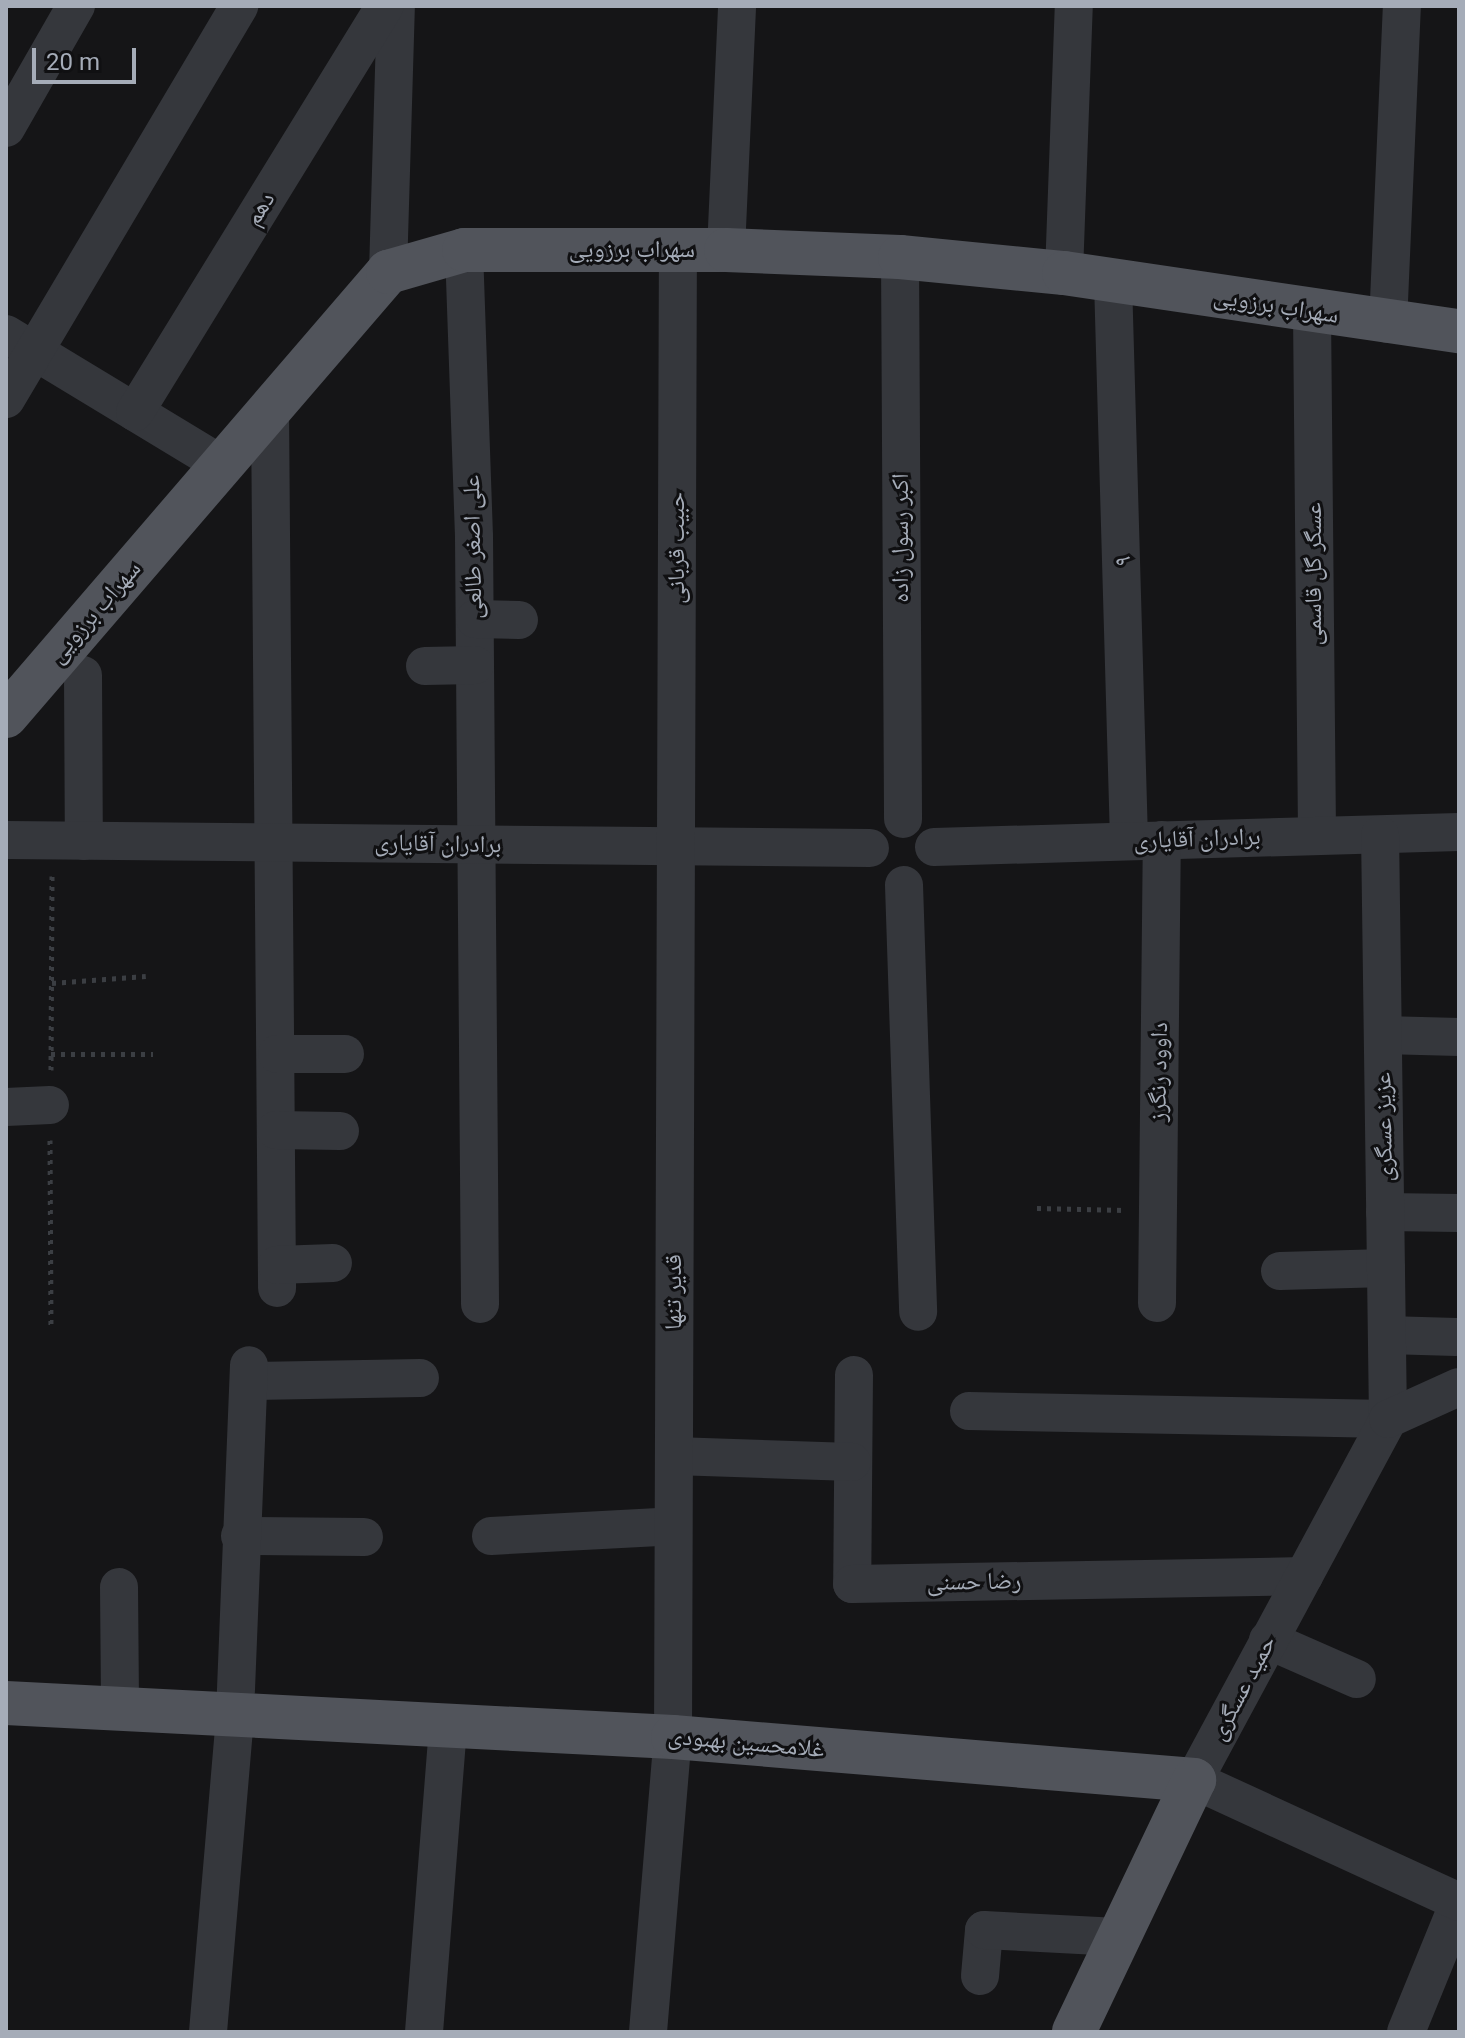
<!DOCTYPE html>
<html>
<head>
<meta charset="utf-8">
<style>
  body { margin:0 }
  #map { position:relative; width:1465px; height:2038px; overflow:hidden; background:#151517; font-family:Roboto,"Noto Naskh Arabic",sans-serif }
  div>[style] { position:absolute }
  .path>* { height:5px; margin-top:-2.5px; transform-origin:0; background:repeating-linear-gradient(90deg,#3b3e43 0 4px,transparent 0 10px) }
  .minor>* { height:38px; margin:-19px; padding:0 19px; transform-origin:19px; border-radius:19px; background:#35373c }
  .major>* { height:44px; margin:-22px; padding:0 22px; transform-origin:22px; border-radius:22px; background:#51545b }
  span { translate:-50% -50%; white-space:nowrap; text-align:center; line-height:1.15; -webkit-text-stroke:6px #101012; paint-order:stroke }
  .street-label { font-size:24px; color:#a5acb8 }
  .frame { position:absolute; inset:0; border:8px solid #a5acb8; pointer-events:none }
  .scale { position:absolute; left:32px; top:48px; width:104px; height:36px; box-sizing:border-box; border:4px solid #a5acb8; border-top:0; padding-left:10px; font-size:24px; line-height:28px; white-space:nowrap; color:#a5acb8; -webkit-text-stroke:6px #101012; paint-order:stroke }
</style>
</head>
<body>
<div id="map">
  <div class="path">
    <div style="left:52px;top:983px;width:94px;rotate:-4.3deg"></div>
    <div style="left:51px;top:1054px;width:102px"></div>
    <div style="left:51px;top:1070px;width:194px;rotate:-89.7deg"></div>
    <div style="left:50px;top:1140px;width:187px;rotate:89.7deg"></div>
    <div style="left:1037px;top:1208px;width:88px;rotate:1.3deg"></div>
  </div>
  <div class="minor">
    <div style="left:6px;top:128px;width:141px;rotate:-60.2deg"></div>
    <div style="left:464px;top:250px;width:287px;rotate:88deg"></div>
    <div style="left:474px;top:537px;width:767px;rotate:89.55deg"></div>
    <div style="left:726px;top:250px;width:244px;rotate:-87.4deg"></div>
    <div style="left:900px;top:257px;width:562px;rotate:89.69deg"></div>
    <div style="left:388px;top:272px;width:266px;rotate:-88.3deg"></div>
    <div style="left:1064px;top:273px;width:267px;rotate:-87.9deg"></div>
    <div style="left:1113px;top:281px;width:560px;rotate:88.36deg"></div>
    <div style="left:1312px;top:312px;width:524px;rotate:89.45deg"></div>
    <div style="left:1388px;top:324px;width:318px;rotate:-87.5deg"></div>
    <div style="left:6px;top:334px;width:253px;rotate:31.2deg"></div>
    <div style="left:6px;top:399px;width:457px;rotate:-59.3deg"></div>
    <div style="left:270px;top:409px;width:879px;rotate:89.54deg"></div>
    <div style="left:135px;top:412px;width:477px;rotate:-58.4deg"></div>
    <div style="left:475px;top:619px;width:44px;rotate:1.3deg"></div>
    <div style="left:425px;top:666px;width:50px;rotate:-1.1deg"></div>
    <div style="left:83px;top:675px;width:166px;rotate:89.7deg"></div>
    <div style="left:6px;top:840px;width:864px;rotate:0.53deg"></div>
    <div style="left:934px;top:847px;width:525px;rotate:-1.64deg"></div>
    <div style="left:904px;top:885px;width:427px;rotate:88.1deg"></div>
    <div style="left:1383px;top:1035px;width:76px;rotate:1.5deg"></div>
    <div style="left:277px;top:1054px;width:68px"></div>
    <div style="left:6px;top:1107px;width:44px;rotate:-2.6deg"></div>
    <div style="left:276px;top:1130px;width:64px;rotate:0.9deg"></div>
    <div style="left:1385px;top:1212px;width:74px;rotate:0.8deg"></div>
    <div style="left:277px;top:1265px;width:56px;rotate:-2deg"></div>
    <div style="left:1280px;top:1271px;width:106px;rotate:-1.6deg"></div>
    <div style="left:1157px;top:1303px;width:463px;rotate:-89.4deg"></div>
    <div style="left:1387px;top:1335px;width:69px;rotate:1.7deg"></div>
    <div style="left:854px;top:1375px;width:209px;rotate:90.5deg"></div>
    <div style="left:852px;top:1584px;width:452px;rotate:-1deg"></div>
    <div style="left:249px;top:1381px;width:171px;rotate:-1deg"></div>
    <div style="left:969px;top:1411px;width:419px;rotate:1.1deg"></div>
    <div style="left:1388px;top:1419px;width:584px;rotate:-90.78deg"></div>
    <div style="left:674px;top:1456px;width:178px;rotate:1.9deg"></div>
    <div style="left:240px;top:1536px;width:124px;rotate:0.5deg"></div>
    <div style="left:491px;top:1536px;width:182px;rotate:-3.1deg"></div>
    <div style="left:119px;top:1587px;width:122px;rotate:89.5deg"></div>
    <div style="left:1268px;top:1640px;width:97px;rotate:23.7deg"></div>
    <div style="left:980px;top:1976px;width:46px;rotate:-85deg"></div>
    <div style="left:984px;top:1930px;width:134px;rotate:3deg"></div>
    <div style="left:208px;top:2032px;width:319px;rotate:-85.1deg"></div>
    <div style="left:235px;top:1714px;width:349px;rotate:-87.7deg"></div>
    <div style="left:424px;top:2032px;width:308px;rotate:-85.5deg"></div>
    <div style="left:648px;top:2032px;width:296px;rotate:-85.2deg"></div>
    <div style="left:673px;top:1737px;width:1487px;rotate:-89.81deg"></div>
    <div style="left:1406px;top:2032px;width:140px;rotate:-67.8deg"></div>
    <div style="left:1459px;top:1902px;width:292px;rotate:-155.3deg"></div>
    <div style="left:1194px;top:1780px;width:410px;rotate:-61.7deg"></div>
    <div style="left:1388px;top:1419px;width:78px;rotate:-24.3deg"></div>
  </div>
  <div class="major">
    <div style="left:6px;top:716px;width:586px;rotate:-49.29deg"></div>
    <div style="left:388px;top:272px;width:79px;rotate:-16.1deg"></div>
    <div style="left:464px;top:250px;width:262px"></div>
    <div style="left:726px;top:250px;width:174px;rotate:2.3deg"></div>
    <div style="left:900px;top:257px;width:165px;rotate:5.6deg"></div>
    <div style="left:1064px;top:273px;width:399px;rotate:8.4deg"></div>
    <div style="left:6px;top:1703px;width:668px;rotate:2.92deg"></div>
    <div style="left:673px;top:1737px;width:523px;rotate:4.72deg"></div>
    <div style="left:1194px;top:1780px;width:279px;rotate:115.5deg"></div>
  </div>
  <div class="street-label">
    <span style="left:260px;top:209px;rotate:-58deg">دهم</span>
    <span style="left:632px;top:250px">سهراب برزویی</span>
    <span style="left:1276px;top:306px;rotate:9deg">سهراب برزویی</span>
    <span style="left:901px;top:538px;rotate:-90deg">اکبر رسول زاده</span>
    <span style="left:473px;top:547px;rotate:-91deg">علی اصغر طالعی</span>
    <span style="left:677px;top:548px;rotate:-90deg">حبیب قربانی</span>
    <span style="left:1123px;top:561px;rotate:-92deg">۹</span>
    <span style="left:1314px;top:574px;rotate:-90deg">عسگر گل قاسمی</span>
    <span style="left:95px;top:612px;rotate:-49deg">سهراب برزویی</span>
    <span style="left:1197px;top:839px;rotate:-2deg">برادران آقایاری</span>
    <span style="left:438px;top:844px;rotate:1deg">برادران آقایاری</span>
    <span style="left:1159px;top:1072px;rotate:-89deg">داوود رنگرز</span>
    <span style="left:1384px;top:1127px;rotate:-91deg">عزیز عسگری</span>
    <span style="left:674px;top:1292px;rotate:-90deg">قدیر تنها</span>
    <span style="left:974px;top:1582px;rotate:-1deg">رضا حسنی</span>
    <span style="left:1243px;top:1688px;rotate:-62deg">حمید عسگری</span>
    <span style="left:746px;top:1743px;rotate:5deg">غلامحسین بهبودی</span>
  </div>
  <div class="frame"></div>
  <div class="scale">20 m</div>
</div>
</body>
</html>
